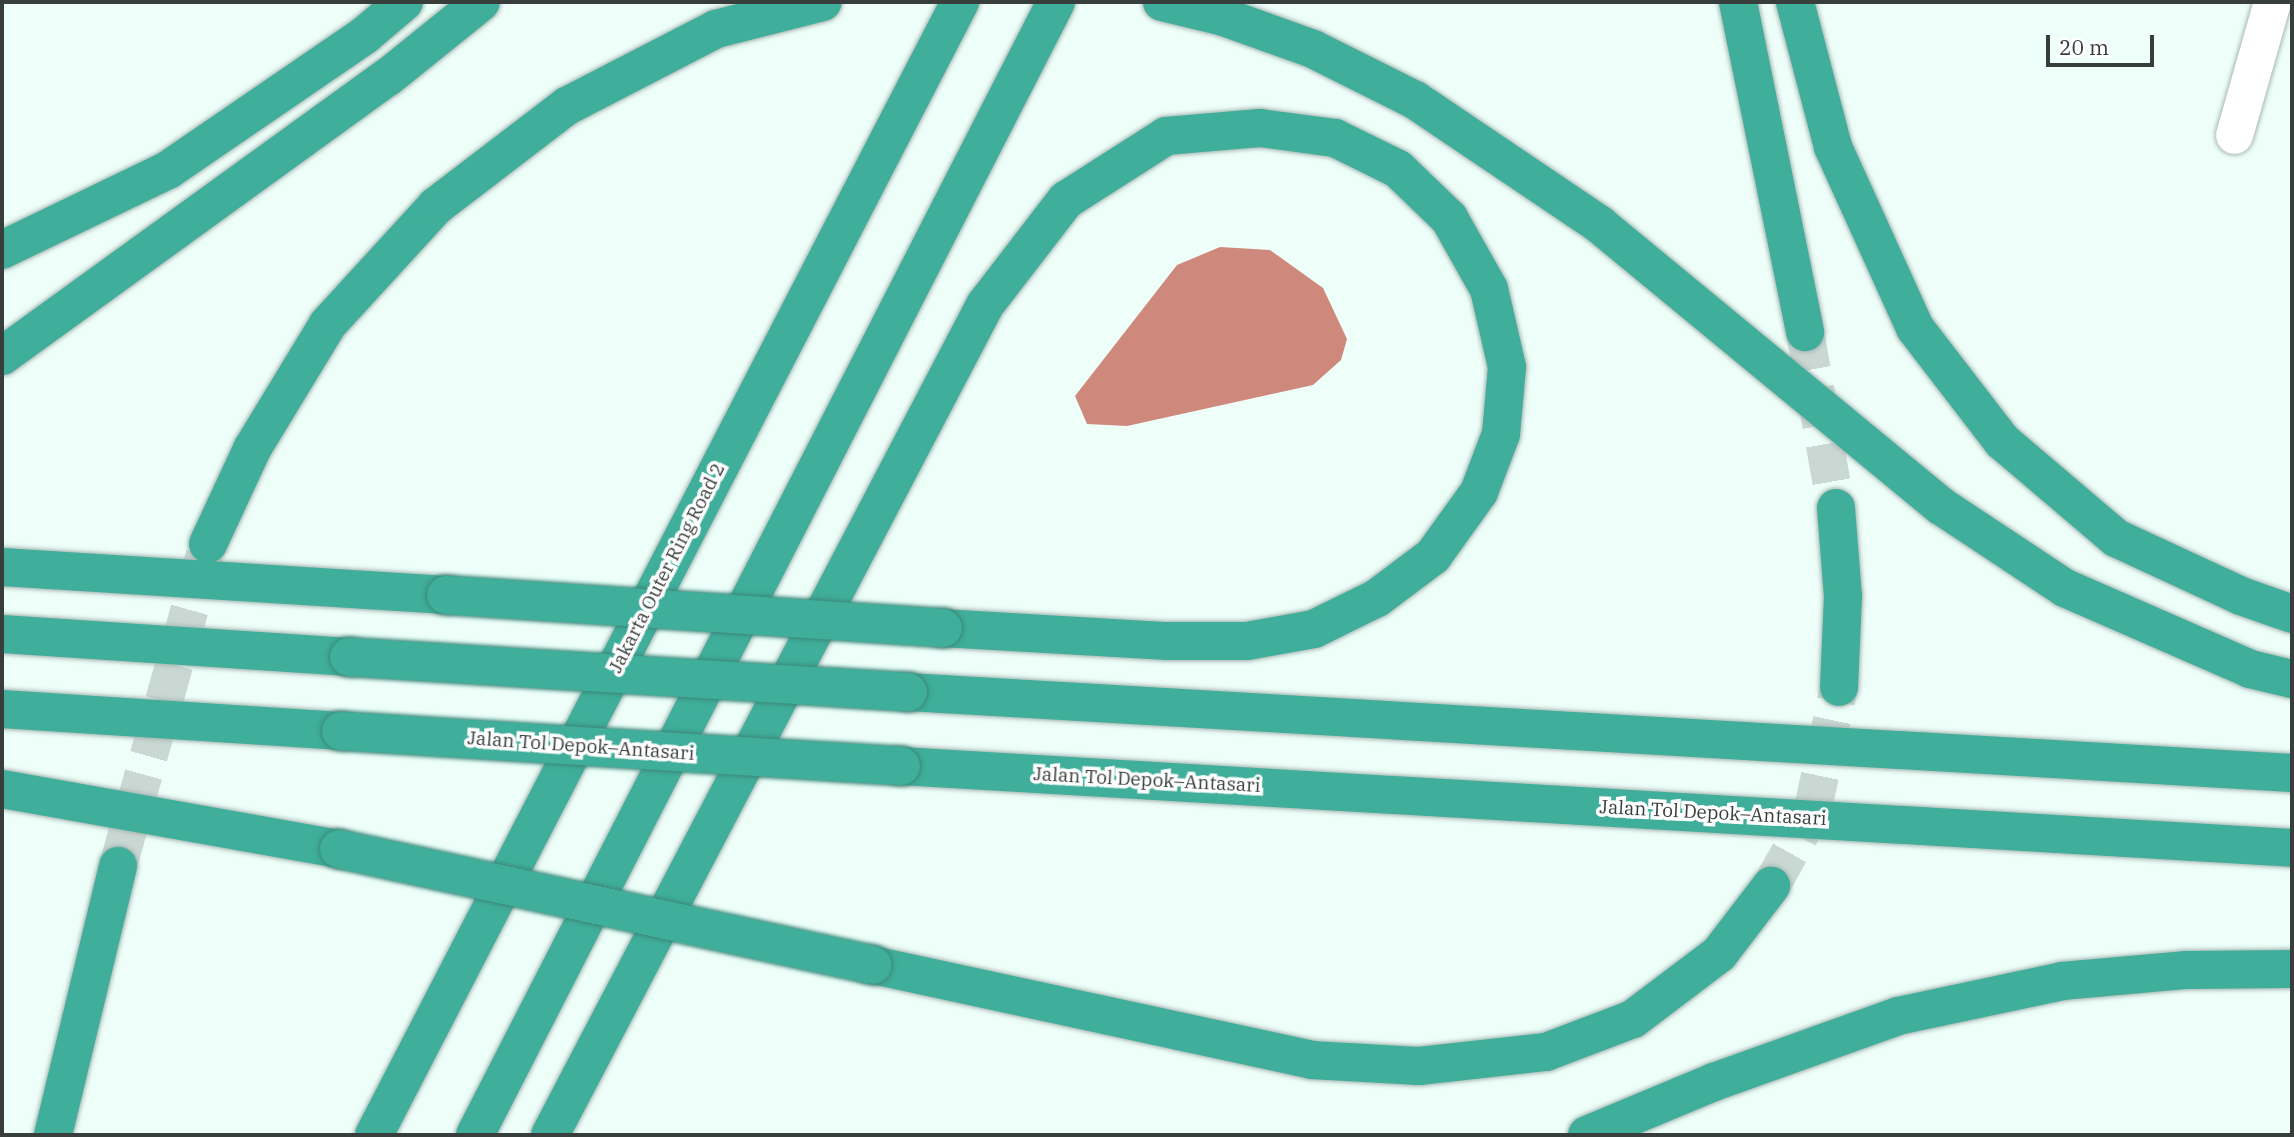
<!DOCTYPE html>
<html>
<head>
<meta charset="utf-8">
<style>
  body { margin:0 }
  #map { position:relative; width:2294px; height:1137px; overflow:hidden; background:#eefffa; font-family:"IBM Plex Serif",serif }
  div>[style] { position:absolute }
  .water>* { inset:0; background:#ce897c }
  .highway-tunnel>* { height:38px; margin-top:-19px; transform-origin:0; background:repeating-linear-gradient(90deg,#cad8d4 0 38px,transparent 0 57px) }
  .roads { filter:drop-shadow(0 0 2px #a8b7b3) drop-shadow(0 0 2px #a8b7b3) }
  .minor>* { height:37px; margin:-18.5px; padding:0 18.5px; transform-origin:18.5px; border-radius:18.5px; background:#fff }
  .highway>* { height:38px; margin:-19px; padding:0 19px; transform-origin:19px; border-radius:19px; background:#3fae9a }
  .bridges { filter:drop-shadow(0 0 2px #3d8779) drop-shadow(0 0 2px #3d8779) }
  .highway-bridge>* { height:38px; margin:-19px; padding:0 19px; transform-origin:19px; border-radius:19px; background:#3fae9a }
  span { translate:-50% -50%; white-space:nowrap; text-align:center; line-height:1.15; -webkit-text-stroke:7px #fff; paint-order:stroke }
  .street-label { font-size:19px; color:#383e3c }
  .frame { position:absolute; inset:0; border:4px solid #383e3c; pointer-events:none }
  .scale { position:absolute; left:2046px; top:35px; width:108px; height:32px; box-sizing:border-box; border:4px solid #383e3c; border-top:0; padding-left:9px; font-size:21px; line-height:24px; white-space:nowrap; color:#383e3c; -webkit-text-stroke:5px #fff; paint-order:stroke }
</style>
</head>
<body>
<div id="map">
  <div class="water">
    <div style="clip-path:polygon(1220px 247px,1270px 250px,1323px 288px,1347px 339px,1341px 360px,1313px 385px,1127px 426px,1087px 424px,1075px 396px,1177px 265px)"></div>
  </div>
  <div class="highway-tunnel">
    <div style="left:1805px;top:332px;width:179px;rotate:80deg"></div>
    <div style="left:118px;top:866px;width:330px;rotate:-74.4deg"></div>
    <div style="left:1771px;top:886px;width:84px;rotate:-60.7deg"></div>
    <div style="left:1812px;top:813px;width:129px;rotate:-77.9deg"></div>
  </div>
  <div class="roads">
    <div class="minor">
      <div style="left:2234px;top:135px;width:138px;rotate:-74.1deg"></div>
    </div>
    <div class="highway">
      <div style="left:1162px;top:2px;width:64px;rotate:13.6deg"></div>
      <div style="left:1224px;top:17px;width:95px;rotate:19.8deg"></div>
      <div style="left:1313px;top:49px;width:114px;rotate:26.6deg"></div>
      <div style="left:1415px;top:100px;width:223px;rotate:34deg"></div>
      <div style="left:1600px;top:225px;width:442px;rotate:39.5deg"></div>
      <div style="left:1941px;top:506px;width:149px;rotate:33.5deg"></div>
      <div style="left:2065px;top:588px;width:202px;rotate:23.6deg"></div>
      <div style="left:2250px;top:669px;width:43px;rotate:13.4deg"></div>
      <div style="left:1738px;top:2px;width:337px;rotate:78.5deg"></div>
      <div style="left:1795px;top:2px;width:150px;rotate:75.3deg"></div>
      <div style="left:1833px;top:147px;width:199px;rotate:65.6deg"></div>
      <div style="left:1915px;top:328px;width:143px;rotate:52.4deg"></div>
      <div style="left:2002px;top:441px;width:150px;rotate:40.4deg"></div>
      <div style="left:2116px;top:538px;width:138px;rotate:24.9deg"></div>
      <div style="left:2241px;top:596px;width:54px;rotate:19.4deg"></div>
      <div style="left:2px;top:250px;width:184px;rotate:-25.7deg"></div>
      <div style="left:168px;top:170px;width:239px;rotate:-34.4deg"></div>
      <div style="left:365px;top:35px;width:51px;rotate:-40.2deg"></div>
      <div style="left:2px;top:356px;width:476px;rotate:-35.9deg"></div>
      <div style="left:388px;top:77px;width:119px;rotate:-38.9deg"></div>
      <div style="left:1836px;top:508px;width:88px;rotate:85.5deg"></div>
      <div style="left:1843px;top:596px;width:91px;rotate:92.5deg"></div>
      <div style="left:208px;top:544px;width:105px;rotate:-65.1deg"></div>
      <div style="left:252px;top:449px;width:146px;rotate:-58.7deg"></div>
      <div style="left:328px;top:324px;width:160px;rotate:-47.5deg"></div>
      <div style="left:436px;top:206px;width:165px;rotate:-37.4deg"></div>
      <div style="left:567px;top:106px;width:168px;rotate:-27.3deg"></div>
      <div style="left:716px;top:29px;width:110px;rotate:-14.2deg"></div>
      <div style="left:2px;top:567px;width:445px;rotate:3.6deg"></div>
      <div style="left:2px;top:634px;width:348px;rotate:3.8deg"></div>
      <div style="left:908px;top:692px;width:1386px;rotate:3.35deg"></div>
      <div style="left:2px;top:709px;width:340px;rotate:3.7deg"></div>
      <div style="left:901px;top:766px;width:1393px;rotate:3.37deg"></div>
      <div style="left:2px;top:789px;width:342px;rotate:10.1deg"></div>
      <div style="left:873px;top:965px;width:448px;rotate:12.2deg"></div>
      <div style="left:1311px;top:1060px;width:108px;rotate:3.2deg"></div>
      <div style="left:1419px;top:1066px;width:128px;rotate:-6.3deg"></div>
      <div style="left:1546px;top:1052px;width:93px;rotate:-20.8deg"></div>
      <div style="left:1633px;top:1019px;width:108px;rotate:-37.1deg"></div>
      <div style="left:1719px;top:954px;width:86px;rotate:-52.6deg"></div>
      <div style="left:53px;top:1135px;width:277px;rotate:-76.4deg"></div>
      <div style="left:374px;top:1135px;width:1276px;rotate:-62.65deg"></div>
      <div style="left:475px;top:1135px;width:1273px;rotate:-62.85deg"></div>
      <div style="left:550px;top:1135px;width:937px;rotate:-62.34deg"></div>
      <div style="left:985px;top:305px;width:133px;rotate:-52.4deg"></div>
      <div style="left:1066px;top:200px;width:119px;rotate:-32.6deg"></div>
      <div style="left:1166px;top:136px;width:94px;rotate:-4.9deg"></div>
      <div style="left:1260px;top:128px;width:76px;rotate:7.6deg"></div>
      <div style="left:1335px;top:138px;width:70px;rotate:26.2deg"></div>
      <div style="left:1398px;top:169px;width:71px;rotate:43.9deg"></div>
      <div style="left:1449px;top:218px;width:81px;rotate:60.6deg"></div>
      <div style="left:1489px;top:289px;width:80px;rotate:77deg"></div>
      <div style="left:1507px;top:367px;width:67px;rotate:95.1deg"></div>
      <div style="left:1501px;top:434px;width:62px;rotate:110.8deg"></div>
      <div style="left:1479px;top:492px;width:79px;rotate:125.7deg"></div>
      <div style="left:1433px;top:556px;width:70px;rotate:143.1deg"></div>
      <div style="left:1377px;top:598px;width:70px;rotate:153.8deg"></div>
      <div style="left:1314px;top:629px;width:68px;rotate:169.8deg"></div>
      <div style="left:1247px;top:641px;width:81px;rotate:180deg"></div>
      <div style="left:1166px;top:641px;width:223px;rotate:-176.7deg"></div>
      <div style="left:1587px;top:1135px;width:138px;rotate:-22.7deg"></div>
      <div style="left:1714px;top:1082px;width:195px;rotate:-19.7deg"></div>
      <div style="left:1898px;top:1016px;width:168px;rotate:-12deg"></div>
      <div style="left:2062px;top:981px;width:123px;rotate:-5.1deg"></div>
      <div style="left:2185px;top:970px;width:107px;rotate:-0.5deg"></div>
    </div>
  </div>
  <div class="bridges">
    <div class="highway-bridge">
      <div style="left:446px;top:595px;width:498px;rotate:3.8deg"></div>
      <div style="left:349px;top:657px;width:560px;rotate:3.58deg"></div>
      <div style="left:341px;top:731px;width:561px;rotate:3.58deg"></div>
      <div style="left:339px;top:849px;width:546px;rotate:12.26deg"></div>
    </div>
  </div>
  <div class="street-label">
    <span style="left:667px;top:568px;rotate:-63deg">Jakarta Outer Ring Road 2</span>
    <span style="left:581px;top:746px;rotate:4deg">Jalan Tol Depok–Antasari</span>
    <span style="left:1147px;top:780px;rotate:3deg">Jalan Tol Depok–Antasari</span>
    <span style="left:1713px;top:813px;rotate:3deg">Jalan Tol Depok–Antasari</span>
  </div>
  <div class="frame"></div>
  <div class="scale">20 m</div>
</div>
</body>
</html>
